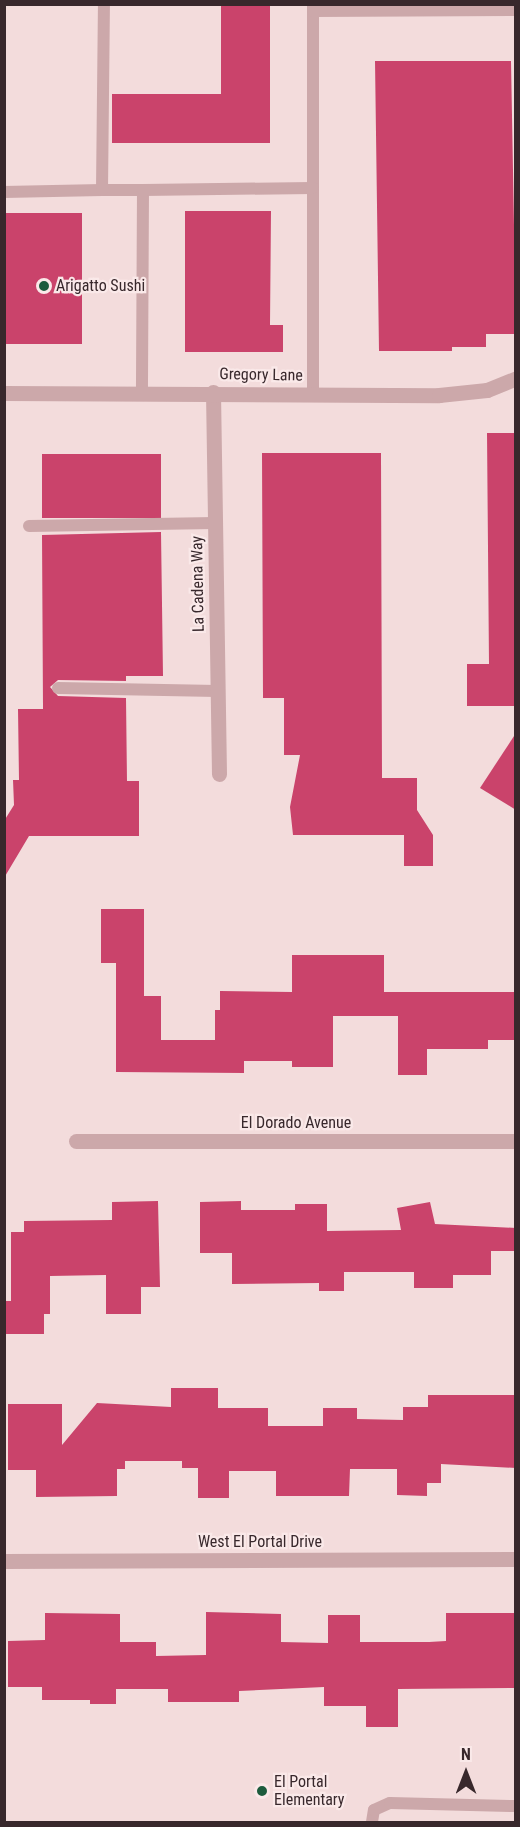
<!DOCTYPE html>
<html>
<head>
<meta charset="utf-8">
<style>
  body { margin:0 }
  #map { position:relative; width:520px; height:1827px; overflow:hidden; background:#f3dcdc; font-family:"Roboto Condensed",sans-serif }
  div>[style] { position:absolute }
  .building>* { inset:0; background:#ca436b; transform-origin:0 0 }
  .lane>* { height:12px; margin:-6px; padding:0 6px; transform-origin:6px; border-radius:6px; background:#cca8aa }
  .street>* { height:15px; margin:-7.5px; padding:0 7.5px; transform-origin:7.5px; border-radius:7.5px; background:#cca8aa }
  .dots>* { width:16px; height:16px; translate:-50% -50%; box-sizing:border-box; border:3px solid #fae9e9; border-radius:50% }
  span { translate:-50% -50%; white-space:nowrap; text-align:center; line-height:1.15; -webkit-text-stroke:4.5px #fae9e9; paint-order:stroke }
  .poi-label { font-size:16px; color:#38282c }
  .left { translate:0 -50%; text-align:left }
  .street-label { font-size:16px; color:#38282c }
  .frame { position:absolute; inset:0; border:6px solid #38282c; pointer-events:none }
  .north { position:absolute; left:436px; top:1743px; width:60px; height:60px; -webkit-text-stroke:4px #fae9e9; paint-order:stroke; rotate:0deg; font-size:16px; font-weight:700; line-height:24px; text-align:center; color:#38282c }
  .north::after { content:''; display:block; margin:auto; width:21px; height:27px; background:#38282c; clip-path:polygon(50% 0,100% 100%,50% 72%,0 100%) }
</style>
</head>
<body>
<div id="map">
  <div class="building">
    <div style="clip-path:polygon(221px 4px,270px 4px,270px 143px,112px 143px,112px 94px,221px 94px)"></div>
    <div style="clip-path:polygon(375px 61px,511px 61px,516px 334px,486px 334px,486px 347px,452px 347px,452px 351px,379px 351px)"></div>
    <div style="clip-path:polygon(185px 211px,271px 211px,270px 325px,283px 325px,283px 352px,185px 352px)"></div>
    <div style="left:82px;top:213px;width:131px;height:78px;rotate:90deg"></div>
    <div style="clip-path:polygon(487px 433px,516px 433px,516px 706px,467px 706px,467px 664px,489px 664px)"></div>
    <div style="clip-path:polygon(262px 453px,381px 453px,382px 778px,417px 778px,417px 810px,433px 835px,433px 866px,404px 866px,404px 835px,293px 835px,290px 807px,300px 755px,284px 755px,284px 698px,263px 698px)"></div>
    <div style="left:42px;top:454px;width:119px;height:64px"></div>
    <div style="clip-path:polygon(161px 532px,163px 676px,126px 676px,126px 681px,58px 680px,50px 687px,58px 696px,126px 698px,127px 781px,139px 781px,139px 836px,29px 836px,4px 878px,4px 821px,14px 805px,13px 780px,19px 780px,18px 709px,43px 709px,42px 535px)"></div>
    <div style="clip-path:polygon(516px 733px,516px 810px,480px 788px)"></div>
    <div style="clip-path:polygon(101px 909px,144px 909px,144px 996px,161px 996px,161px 1040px,215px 1040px,215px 1010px,220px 1010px,220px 991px,292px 992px,292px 955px,384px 955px,384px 992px,516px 992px,516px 1040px,488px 1040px,488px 1049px,427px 1049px,427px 1075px,398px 1075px,398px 1016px,333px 1016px,333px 1067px,292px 1067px,292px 1061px,244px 1061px,244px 1073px,116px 1072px,116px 963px,101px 963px)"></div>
    <div style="clip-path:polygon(158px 1201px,160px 1287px,141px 1287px,141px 1314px,106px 1314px,106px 1275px,50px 1276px,50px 1314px,44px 1314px,44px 1334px,4px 1334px,4px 1301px,11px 1301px,11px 1232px,24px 1232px,24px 1221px,112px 1220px,112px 1202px)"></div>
    <div style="clip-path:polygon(241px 1201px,241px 1210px,295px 1210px,295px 1204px,327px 1204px,327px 1231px,401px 1230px,397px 1208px,430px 1202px,435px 1224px,516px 1228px,516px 1251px,491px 1251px,491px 1275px,453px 1275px,453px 1288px,414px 1288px,414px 1272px,344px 1272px,344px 1291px,319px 1291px,319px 1283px,232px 1284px,232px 1253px,200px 1253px,200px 1202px)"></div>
    <div style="clip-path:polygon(171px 1388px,218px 1388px,218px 1408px,268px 1408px,268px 1426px,323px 1426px,323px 1408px,357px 1408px,357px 1419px,403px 1420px,403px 1407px,428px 1407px,428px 1395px,516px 1395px,516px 1468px,441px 1464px,441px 1483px,427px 1483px,427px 1496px,397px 1495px,397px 1469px,350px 1469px,349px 1496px,276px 1496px,276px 1471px,229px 1471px,229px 1498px,198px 1498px,198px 1468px,182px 1468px,182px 1461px,125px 1461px,125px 1469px,117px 1469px,117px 1496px,36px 1497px,36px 1470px,8px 1470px,8px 1404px,62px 1404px,62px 1445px,97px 1403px,171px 1407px)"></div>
    <div style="clip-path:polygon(206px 1612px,281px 1614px,281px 1642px,328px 1643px,328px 1615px,360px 1615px,360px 1642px,429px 1642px,446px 1641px,446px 1613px,516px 1613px,516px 1688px,398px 1689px,398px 1727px,366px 1727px,366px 1706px,324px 1706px,324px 1687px,239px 1691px,239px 1702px,168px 1702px,168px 1689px,116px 1689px,116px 1704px,90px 1704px,90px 1700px,42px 1700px,42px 1687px,8px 1687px,8px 1641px,45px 1640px,45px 1613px,120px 1614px,120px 1642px,156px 1642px,156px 1656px,206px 1655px)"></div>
  </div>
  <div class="lane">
    <div style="left:313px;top:4px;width:389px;rotate:90deg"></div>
    <div style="left:313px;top:11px;width:203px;rotate:-0.3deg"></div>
    <div style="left:102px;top:190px;width:41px"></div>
    <div style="left:143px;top:190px;width:203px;rotate:90.3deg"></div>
    <div style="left:143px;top:190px;width:170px;rotate:-0.7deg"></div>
    <div style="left:4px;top:192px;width:98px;rotate:-1.2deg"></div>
    <div style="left:102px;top:190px;width:186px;rotate:-89.4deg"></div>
    <div style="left:29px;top:526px;width:186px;rotate:-0.9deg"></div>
    <div style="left:58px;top:688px;width:159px;rotate:1.1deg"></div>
    <div style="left:372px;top:1822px;width:12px;rotate:-81deg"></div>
    <div style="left:374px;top:1810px;width:17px;rotate:-24deg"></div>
    <div style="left:390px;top:1803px;width:126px;rotate:1.4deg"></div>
  </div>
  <div class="street">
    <div style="left:213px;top:392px;width:382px;rotate:89.1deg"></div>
    <div style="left:4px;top:393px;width:435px;rotate:0.3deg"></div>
    <div style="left:439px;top:395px;width:48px;rotate:-5.9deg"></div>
    <div style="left:487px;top:390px;width:31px;rotate:-22deg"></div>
    <div style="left:76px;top:1141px;width:440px"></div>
    <div style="left:4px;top:1561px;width:512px;rotate:-0.22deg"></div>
  </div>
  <div class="dots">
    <div style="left:44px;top:286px;background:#1c5b3d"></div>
    <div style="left:262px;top:1791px;background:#1c5b3d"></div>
  </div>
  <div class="poi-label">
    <span class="left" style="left:56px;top:286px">Arigatto Sushi</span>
    <span class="left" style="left:274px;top:1791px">El Portal<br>Elementary</span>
  </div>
  <div class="street-label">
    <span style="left:261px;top:375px;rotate:1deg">Gregory Lane</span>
    <span style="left:198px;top:584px;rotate:-91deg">La Cadena Way</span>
    <span style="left:296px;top:1123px">El Dorado Avenue</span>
    <span style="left:260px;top:1542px">West El Portal Drive</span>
  </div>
  <div class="frame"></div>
  <div class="north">N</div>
</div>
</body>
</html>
